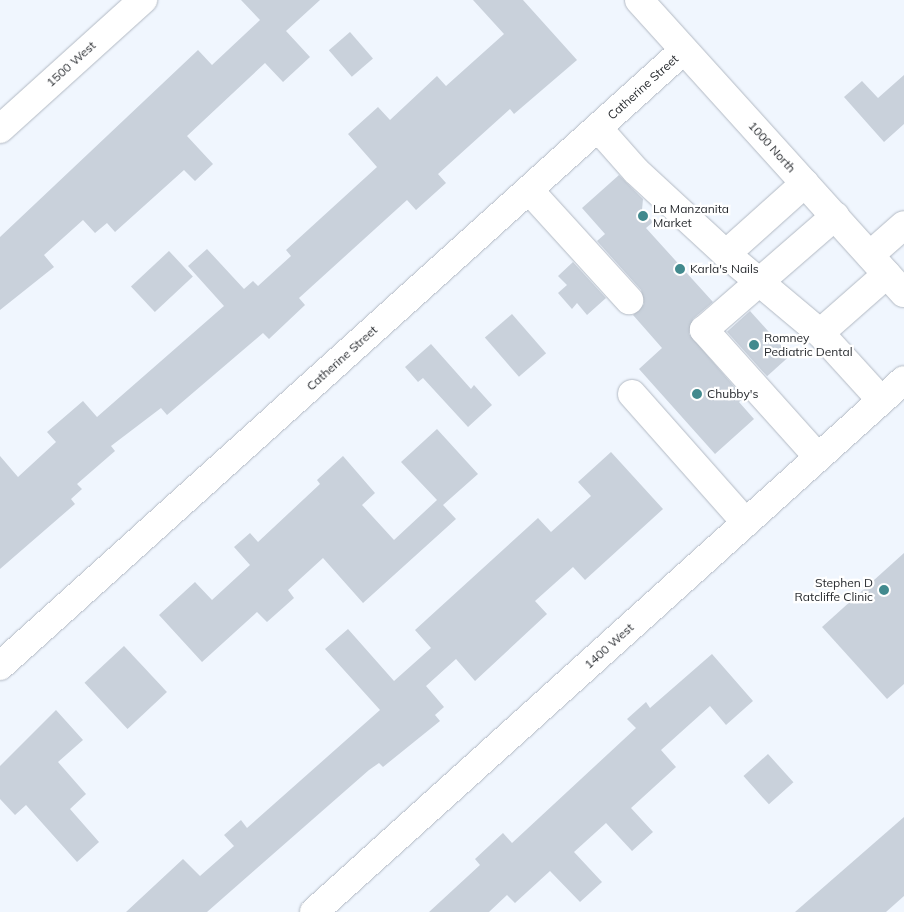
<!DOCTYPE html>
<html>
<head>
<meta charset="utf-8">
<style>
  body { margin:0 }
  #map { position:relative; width:904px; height:912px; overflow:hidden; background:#f0f6fe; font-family:Mulish,sans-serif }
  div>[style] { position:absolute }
  .building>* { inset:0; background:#c9d1db; transform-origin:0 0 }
  .roads { filter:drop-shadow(0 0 1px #b2b9c3) drop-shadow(0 0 1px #b2b9c3) }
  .minor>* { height:28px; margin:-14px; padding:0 14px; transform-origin:14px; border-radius:14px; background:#fff }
  .dots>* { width:14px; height:14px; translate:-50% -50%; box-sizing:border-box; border:2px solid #fff; border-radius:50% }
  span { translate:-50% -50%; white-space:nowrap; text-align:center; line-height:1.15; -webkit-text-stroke:4.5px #fff; paint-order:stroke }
  .street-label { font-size:12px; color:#282b2f }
  .poi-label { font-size:12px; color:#282b2f }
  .left { translate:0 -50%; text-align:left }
  .right { translate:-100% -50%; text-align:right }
</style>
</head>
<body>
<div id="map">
  <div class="building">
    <div style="clip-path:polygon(241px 0,320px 0,286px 31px,310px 57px,283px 82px,265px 63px,187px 136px,213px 164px,195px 181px,184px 170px,115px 232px,107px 223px,95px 233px,83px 220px,44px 255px,54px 267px,0 310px,0 237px,198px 50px,212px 65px,260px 20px)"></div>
    <div style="clip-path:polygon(473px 0,523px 0,577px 60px,514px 114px,510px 109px,438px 174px,446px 183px,416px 210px,407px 200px,299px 298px,305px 305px,269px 339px,263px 333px,167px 415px,161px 408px,111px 446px,115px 451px,77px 484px,82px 489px,71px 499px,75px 504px,0 569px,0 456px,18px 477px,56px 442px,47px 432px,83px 401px,97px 417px,224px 306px,188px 266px,207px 249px,244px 289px,253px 281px,258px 286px,291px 256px,286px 250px,377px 167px,348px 134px,378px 107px,390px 120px,437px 76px,446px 86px,504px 34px)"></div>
    <div style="left:350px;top:32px;width:35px;height:28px;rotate:49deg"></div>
    <div style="clip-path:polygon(904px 75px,904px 124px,884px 142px,844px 97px,862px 81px,878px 98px)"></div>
    <div style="clip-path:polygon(619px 175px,643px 199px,642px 210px,653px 222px,646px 228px,713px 302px,693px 319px,689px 334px,744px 398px,739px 402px,754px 419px,715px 454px,639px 369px,662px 348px,633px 315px,644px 304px,641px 290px,597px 241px,605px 234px,582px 208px)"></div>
    <div style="left:169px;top:251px;width:35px;height:52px;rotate:47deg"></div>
    <div style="clip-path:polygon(573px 262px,606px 298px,587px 315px,577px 303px,572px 309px,558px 293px,567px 285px,558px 276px)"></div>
    <div style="left:750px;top:311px;width:60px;height:31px;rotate:48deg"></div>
    <div style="left:512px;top:314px;width:52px;height:36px;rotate:49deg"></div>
    <div style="clip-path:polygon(431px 344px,471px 389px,474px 385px,492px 405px,468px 427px,423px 378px,418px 382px,405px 367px)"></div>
    <div style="clip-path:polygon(437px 429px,478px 474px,443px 505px,456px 519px,363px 603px,323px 558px,288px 590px,294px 598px,267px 622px,257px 612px,202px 662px,159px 615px,195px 582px,212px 600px,250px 565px,234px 547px,250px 533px,258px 542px,320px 484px,317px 480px,343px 456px,375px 493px,362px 505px,394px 540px,437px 500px,401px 462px)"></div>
    <div style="clip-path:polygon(611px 452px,663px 509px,585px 580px,573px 567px,535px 601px,547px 614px,475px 681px,456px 659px,426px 686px,444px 707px,435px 715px,440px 721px,383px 767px,379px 763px,369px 770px,207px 912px,126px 912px,183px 859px,200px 876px,234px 846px,224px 835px,241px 820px,247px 828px,380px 710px,325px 649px,348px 629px,394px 681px,431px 648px,415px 630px,538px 518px,551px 532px,591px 496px,578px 482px)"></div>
    <div style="clip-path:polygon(904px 553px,904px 684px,887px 699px,822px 627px)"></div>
    <div style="left:124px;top:646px;width:63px;height:54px;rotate:47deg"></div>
    <div style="clip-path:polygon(712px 654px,753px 701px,726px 725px,710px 706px,661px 750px,676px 767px,631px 808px,653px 832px,632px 851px,606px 823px,574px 852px,602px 882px,580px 902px,550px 871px,515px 903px,507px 895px,489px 912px,429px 912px,480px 865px,475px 859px,503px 833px,512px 843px,636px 728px,627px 719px,646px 702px,650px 708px)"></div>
    <div style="clip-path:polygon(56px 710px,83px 740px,58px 762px,86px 794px,70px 809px,99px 842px,77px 862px,26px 805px,15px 815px,0 799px,0 766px)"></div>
    <div style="left:768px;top:754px;width:38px;height:33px;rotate:48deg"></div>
    <div style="clip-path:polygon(904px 817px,904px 896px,886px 912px,795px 912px)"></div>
  </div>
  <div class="roads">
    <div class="minor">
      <div style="left:639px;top:0;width:395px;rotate:47.9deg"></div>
      <div style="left:598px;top:128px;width:57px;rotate:48.5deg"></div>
      <div style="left:636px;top:171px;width:122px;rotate:42.7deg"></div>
      <div style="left:726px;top:254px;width:106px;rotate:-41.9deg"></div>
      <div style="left:0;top:129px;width:193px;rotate:-42.1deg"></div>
      <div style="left:529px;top:190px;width:149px;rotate:47.7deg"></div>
      <div style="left:726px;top:254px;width:123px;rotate:40deg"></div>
      <div style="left:820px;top:333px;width:89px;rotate:-41.4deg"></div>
      <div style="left:870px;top:255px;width:45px;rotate:-41.4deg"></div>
      <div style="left:820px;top:333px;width:91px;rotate:47.7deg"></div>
      <div style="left:632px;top:394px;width:172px;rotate:48.5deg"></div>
      <div style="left:818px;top:457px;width:171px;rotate:-131.9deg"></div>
      <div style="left:704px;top:330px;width:174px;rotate:-41deg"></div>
      <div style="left:0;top:666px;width:920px;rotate:-42.01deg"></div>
      <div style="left:314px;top:912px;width:794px;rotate:-42.04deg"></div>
    </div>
  </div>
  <div class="dots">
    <div style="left:643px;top:216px;background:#428a8e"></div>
    <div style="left:680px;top:269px;background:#428a8e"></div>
    <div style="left:754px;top:345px;background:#428a8e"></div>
    <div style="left:697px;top:394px;background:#428a8e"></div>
    <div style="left:884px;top:590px;background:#428a8e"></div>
  </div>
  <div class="street-label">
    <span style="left:71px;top:64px;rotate:-42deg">1500 West</span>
    <span style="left:643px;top:87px;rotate:-42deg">Catherine Street</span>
    <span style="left:772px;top:147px;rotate:48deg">1000 North</span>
    <span style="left:342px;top:358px;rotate:-42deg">Catherine Street</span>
    <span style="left:609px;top:646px;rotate:-42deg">1400 West</span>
  </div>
  <div class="poi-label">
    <span class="left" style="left:653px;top:216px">La Manzanita<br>Market</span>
    <span class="left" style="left:690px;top:269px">Karla's Nails</span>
    <span class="left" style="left:764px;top:345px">Romney<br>Pediatric Dental</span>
    <span class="left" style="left:707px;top:394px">Chubby's</span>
    <span class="right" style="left:873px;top:590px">Stephen D<br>Ratcliffe Clinic</span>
  </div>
</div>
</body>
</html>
